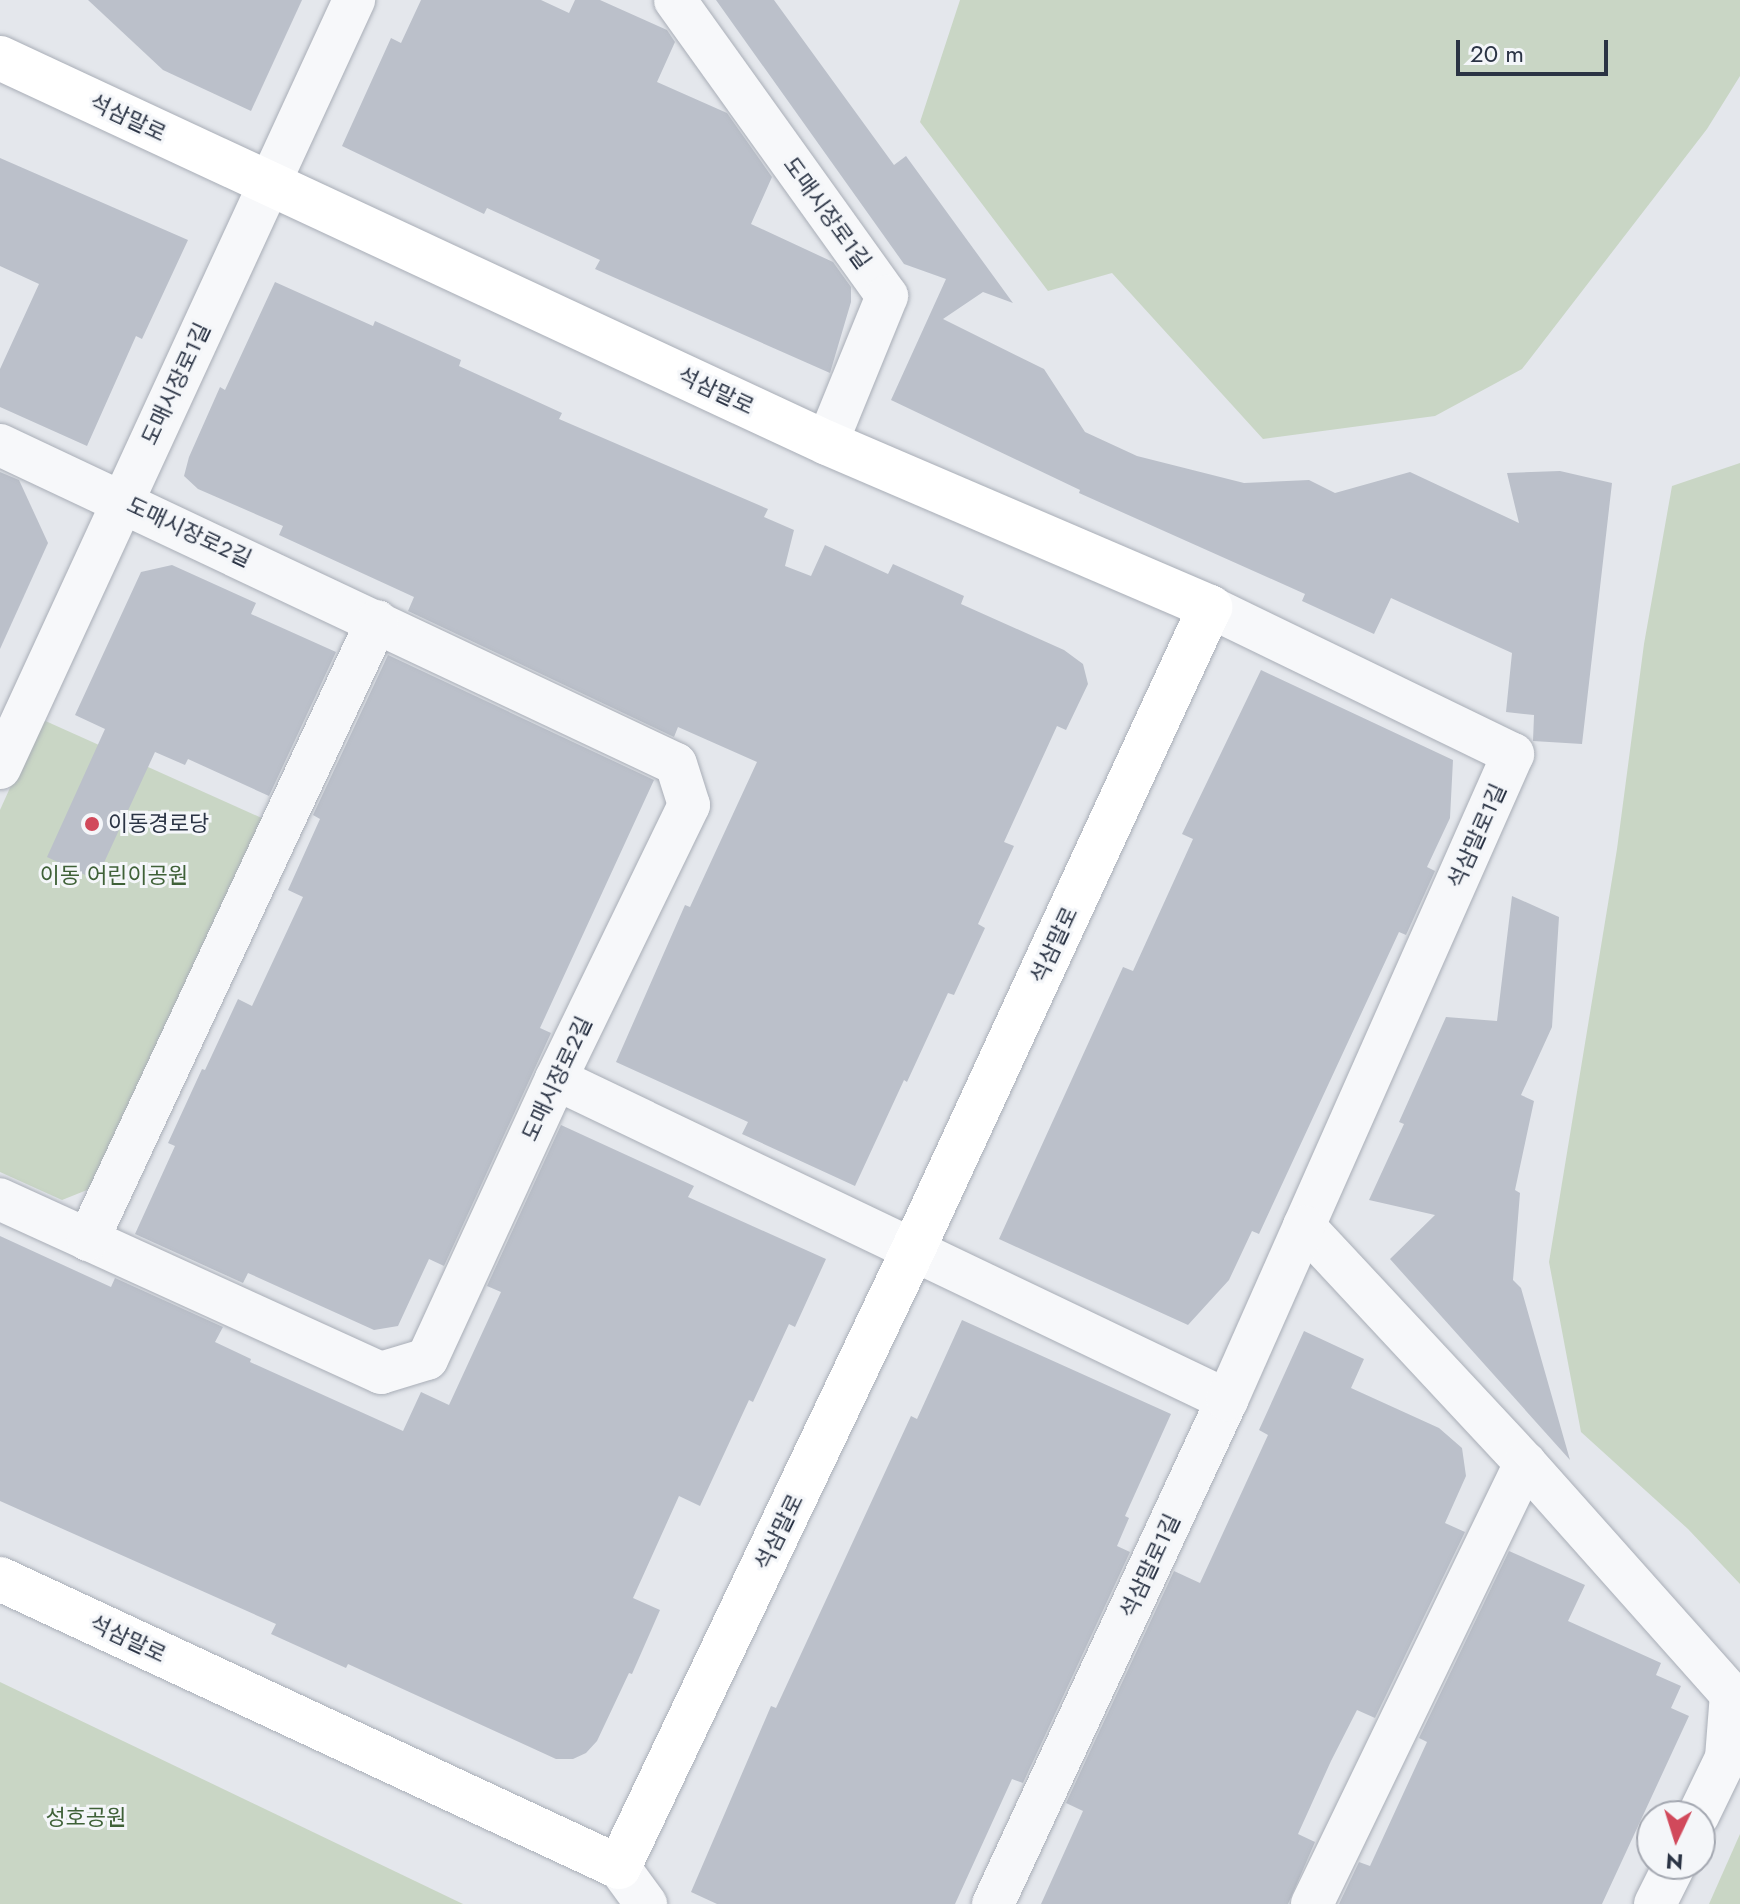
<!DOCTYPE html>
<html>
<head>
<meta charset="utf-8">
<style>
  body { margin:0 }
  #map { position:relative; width:1740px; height:1904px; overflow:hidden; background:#e4e7ec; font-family:Jost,"Noto Sans KR",sans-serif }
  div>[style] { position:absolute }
  .green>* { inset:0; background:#c9d6c5 }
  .building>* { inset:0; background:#bbc0ca }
  .roads { filter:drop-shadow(0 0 2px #a9aeb7) drop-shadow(0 0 2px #a9aeb7) }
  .street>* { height:42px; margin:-21px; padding:0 21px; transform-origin:21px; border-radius:21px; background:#f7f8fa }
  .secondary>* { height:44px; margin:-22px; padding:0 22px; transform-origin:22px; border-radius:22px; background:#fff }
  .dots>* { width:22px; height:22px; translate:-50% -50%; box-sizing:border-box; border:4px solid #f4f6f9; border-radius:50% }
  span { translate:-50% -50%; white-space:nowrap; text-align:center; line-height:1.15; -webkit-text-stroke:6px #f4f6f9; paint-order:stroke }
  .street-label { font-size:22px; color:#2b3445 }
  .poi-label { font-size:22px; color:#2b3445 }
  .left { translate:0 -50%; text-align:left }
  .park-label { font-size:22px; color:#3f6138 }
  .north { position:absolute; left:1636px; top:1800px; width:80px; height:80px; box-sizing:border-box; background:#f4f6f9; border:2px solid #a4a8b1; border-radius:50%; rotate:184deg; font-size:22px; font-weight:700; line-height:32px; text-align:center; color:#2b3445 }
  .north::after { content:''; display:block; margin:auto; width:28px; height:36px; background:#d1495b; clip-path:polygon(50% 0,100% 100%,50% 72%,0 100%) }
  .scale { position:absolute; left:1456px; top:40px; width:152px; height:36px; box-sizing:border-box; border:4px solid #2b3445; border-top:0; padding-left:10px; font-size:24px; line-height:28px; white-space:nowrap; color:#2b3445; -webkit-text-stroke:6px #f4f6f9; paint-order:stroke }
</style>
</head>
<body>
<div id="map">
  <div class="green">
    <div style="clip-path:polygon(960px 0,1740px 0,1740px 76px,1707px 129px,1522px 369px,1435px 416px,1263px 439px,1112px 273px,1048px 291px,920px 122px)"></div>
    <div style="clip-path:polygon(1740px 463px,1740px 1584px,1688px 1529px,1581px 1432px,1549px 1262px,1617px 849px,1644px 644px,1672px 486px)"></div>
    <div style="clip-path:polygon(41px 719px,264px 819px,97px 1186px,62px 1200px,0 1172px,0 810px)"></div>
    <div style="clip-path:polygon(0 1682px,463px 1904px,0 1904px)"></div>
    <div style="clip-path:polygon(1740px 1834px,1740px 1904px,1709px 1904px)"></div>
  </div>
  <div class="building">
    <div style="clip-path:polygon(88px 0,302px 0,251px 111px,163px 70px)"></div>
    <div style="clip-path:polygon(421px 0,541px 0,569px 13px,575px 0,600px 0,667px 30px,675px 42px,657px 82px,727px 113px,772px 177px,751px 224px,833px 262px,851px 287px,851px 302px,830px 373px,595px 269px,600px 260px,487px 208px,484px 214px,342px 146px,391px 38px,401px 43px)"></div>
    <div style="clip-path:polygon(716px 0,774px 0,894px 165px,906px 156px,1013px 303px,983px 292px,943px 319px,1044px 369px,1085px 432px,1137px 456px,1244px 483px,1309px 480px,1335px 493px,1410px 472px,1519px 523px,1507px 473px,1560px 471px,1612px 483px,1582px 744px,1533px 741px,1534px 715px,1506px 712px,1512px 653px,1391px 598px,1374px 634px,1302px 601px,1305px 594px,1079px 493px,1080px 490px,891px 400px,946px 279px,904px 264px)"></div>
    <div style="clip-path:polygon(0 158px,188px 240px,142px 339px,136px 336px,87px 446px,0 407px,0 369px,39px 284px,0 266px)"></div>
    <div style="clip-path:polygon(275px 282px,373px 326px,375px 321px,461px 360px,459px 366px,562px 413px,559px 419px,768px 509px,764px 517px,794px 530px,785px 566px,811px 576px,825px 545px,888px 574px,893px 564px,964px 596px,961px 604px,1064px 650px,1083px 664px,1088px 684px,1066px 730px,1057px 726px,1004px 842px,1014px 846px,978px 924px,985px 928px,954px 995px,948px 993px,907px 1082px,904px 1080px,855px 1186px,742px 1134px,748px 1122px,616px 1062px,685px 905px,690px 907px,757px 762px,678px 727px,674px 737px,408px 611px,414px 597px,279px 535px,283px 526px,198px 489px,184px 476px,189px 457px,220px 387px,225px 390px)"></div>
    <div style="clip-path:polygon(0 472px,19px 480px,48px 543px,0 649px)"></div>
    <div style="clip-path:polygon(172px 565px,256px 603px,251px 614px,336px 652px,269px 796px,188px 759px,185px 765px,155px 752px,96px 880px,47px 857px,105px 729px,75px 715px,141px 572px)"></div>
    <div style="clip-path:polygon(388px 655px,654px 780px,540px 1028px,551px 1033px,444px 1266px,429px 1259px,398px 1326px,374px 1330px,248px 1273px,243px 1283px,135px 1234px,175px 1146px,168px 1143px,202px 1069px,205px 1070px,238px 999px,252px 1006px,303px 897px,288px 890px,320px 819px,313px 815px)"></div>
    <div style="clip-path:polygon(1261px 670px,1453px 760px,1450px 818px,1427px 867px,1435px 871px,1406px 935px,1399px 932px,1259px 1234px,1252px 1231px,1229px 1280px,1188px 1325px,999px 1239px,1123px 967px,1133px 971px,1193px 839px,1182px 834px)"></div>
    <div style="clip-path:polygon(1512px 896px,1559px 917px,1552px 1027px,1521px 1095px,1534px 1101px,1515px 1190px,1520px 1193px,1513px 1280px,1521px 1288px,1570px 1460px,1390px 1259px,1435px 1215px,1369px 1200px,1404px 1124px,1399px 1122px,1446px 1017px,1497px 1021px)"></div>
    <div style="clip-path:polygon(561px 1125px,694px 1186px,688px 1197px,826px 1259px,795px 1327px,789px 1324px,753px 1402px,749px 1400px,700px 1506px,679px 1496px,633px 1598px,660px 1610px,632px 1674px,629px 1673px,597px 1741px,586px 1753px,573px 1759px,556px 1759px,348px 1664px,346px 1668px,271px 1634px,276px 1624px,0 1501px,0 1236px,111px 1287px,115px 1278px,223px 1327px,215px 1342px,251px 1359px,250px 1362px,403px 1431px,421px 1392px,449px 1405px,501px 1292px,487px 1286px)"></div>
    <div style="clip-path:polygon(962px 1320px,1171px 1414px,1125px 1516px,1129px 1518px,1117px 1546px,1130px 1552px,1023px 1783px,1012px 1779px,955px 1904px,717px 1904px,691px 1892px,771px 1706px,776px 1708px,911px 1416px,917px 1419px)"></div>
    <div style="clip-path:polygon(1304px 1331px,1364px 1359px,1351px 1388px,1439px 1428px,1462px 1448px,1466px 1476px,1445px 1523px,1465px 1532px,1375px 1718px,1357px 1710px,1331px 1761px,1298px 1834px,1315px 1842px,1288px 1904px,1041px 1904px,1083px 1811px,1066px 1803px,1174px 1571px,1200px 1583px,1268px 1435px,1259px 1430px)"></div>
    <div style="clip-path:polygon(1509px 1551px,1585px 1585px,1568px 1621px,1661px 1663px,1656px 1675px,1681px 1686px,1671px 1708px,1689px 1716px,1602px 1904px,1339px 1904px,1359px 1862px,1370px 1866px,1427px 1742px,1419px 1738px)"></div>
  </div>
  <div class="roads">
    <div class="street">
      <div style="left:675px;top:0;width:364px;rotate:54.4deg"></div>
      <div style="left:887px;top:296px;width:159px;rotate:112.2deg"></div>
      <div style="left:0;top:445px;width:747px;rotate:25.26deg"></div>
      <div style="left:676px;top:764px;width:43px;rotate:72.4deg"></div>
      <div style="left:689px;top:805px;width:305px;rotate:115.9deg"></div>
      <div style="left:556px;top:1079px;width:308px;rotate:114.7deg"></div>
      <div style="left:427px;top:1359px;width:48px;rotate:163.1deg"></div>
      <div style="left:381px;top:1373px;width:419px;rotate:-155.5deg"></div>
      <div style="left:1210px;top:607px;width:337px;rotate:25.9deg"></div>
      <div style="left:1513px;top:754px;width:516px;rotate:113.88deg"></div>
      <div style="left:1304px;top:1226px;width:324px;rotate:47deg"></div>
      <div style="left:1525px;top:1463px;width:310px;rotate:48.3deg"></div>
      <div style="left:1731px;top:1694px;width:64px;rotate:94.5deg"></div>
      <div style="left:1726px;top:1758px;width:64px;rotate:115.8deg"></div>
      <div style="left:0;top:768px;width:846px;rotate:-65.25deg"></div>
      <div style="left:556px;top:1079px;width:744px;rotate:25.57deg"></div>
      <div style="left:88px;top:1240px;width:683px;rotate:-64.97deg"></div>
      <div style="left:619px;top:1867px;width:46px;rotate:53.9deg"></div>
      <div style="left:993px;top:1904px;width:556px;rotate:-65.1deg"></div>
      <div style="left:1227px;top:1400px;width:190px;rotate:-66.1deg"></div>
      <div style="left:1312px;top:1904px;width:490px;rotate:-64.2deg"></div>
      <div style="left:1655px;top:1904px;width:45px;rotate:-63.4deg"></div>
    </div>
    <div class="secondary">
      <div style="left:0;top:58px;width:912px;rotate:24.96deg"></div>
      <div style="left:827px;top:443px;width:417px;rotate:23.2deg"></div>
      <div style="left:1210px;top:607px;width:708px;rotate:114.79deg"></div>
      <div style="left:913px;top:1250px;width:683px;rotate:115.48deg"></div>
      <div style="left:619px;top:1867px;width:683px;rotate:-155.05deg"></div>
    </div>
  </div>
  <div class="dots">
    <div style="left:92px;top:824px;background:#d1495b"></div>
  </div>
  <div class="street-label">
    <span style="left:128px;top:118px;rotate:25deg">석삼말로</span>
    <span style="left:827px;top:213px;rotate:54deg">도매시장로1길</span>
    <span style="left:176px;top:384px;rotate:-65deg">도매시장로1길</span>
    <span style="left:716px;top:391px;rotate:25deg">석삼말로</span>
    <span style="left:189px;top:532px;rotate:25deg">도매시장로2길</span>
    <span style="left:1477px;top:836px;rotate:-66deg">석삼말로1길</span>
    <span style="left:1054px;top:945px;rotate:-65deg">석삼말로</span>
    <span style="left:557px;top:1079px;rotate:-65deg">도매시장로2길</span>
    <span style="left:779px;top:1532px;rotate:-64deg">석삼말로</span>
    <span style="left:1150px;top:1566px;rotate:-65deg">석삼말로1길</span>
    <span style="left:128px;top:1639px;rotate:25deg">석삼말로</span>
  </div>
  <div class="poi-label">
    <span class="left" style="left:108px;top:824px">이동경로당</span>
  </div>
  <div class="park-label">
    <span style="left:114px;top:876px">이동 어린이공원</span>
    <span style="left:86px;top:1818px">성호공원</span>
  </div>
  <div class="north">N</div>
  <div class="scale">20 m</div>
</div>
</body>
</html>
